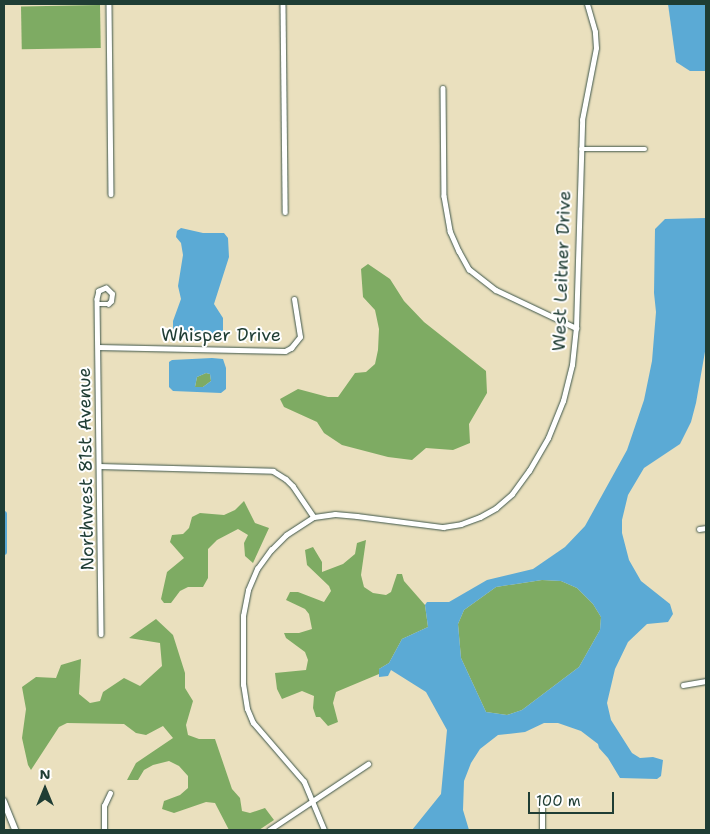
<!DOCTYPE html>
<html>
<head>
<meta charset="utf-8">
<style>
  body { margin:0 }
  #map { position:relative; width:710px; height:834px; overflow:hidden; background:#eae0be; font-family:"Shantell Sans",sans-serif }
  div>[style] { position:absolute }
  .forest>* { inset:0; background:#7eab63; transform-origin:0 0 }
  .water>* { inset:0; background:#5baad5 }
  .canal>* { height:6px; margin:-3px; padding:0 3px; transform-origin:3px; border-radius:3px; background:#5baad5 }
  .roads { filter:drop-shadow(0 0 1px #3d5549) drop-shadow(0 0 1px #3d5549) }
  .minor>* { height:4.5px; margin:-2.25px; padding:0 2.25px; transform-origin:2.25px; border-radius:2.25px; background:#fff }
  .tertiary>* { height:5.5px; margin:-2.75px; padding:0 2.75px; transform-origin:2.75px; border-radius:2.75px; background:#fff }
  span { translate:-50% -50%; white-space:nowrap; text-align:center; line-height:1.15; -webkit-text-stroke:4px #fff; paint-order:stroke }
  .street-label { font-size:18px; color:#1f3d34 }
  .frame { position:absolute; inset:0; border:5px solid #1f3d34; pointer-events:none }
  .north { position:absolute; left:20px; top:764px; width:50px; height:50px; -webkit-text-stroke:4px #fff; paint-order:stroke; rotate:0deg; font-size:14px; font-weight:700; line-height:20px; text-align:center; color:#1f3d34 }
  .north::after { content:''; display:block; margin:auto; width:18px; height:22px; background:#1f3d34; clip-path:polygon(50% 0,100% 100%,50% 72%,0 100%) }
  .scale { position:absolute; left:528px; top:792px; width:86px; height:22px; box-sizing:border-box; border:2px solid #1f3d34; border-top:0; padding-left:6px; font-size:15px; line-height:18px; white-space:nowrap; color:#1f3d34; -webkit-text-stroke:4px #fff; paint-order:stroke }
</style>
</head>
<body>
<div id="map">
  <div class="forest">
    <div style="left:100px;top:5px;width:43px;height:79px;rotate:89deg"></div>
    <div style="clip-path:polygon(368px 264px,390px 279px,404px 301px,424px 322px,486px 371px,487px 393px,469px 424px,470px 443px,453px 450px,426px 448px,412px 460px,388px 457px,342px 445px,324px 433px,317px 422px,284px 407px,280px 399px,298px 389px,328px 397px,338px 397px,355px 373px,366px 372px,375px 364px,378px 350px,379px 329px,375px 310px,363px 297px,361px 269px)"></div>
    <div style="clip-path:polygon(206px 373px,210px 374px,211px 381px,203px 387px,195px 387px,197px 377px)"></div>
    <div style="clip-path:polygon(244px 501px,255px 523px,269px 528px,253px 563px,245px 556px,244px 543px,248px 535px,238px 529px,217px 540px,208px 549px,208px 578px,203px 587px,188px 587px,180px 591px,171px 603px,164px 603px,161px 599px,167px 572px,184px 558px,170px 542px,172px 535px,183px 534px,189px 528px,192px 517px,200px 513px,224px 515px,235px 510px)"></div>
    <div style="clip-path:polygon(366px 540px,361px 575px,364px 587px,373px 593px,386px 595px,391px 592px,397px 574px,402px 574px,404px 581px,425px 605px,428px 627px,402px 639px,389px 663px,379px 669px,379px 674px,336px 692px,333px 703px,338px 722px,328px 726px,320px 717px,316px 717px,313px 708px,314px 696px,302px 691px,282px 699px,277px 689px,275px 673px,306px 670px,308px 660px,305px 652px,286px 638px,284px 633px,299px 633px,312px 629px,309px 614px,305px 609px,286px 600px,290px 592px,298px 592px,324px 602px,331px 591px,329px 586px,307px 565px,305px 550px,313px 547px,322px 562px,322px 572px,343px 564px,355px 554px,357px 543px)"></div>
    <div style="clip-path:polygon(542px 580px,561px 581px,577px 588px,593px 604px,601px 617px,600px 630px,579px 667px,522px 710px,507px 715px,486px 712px,461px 658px,458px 624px,464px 610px,496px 587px)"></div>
    <div style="clip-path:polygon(156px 619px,173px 635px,185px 673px,185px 688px,193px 701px,186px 725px,188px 735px,199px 739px,215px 739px,232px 789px,240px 798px,242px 811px,250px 813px,265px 808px,274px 820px,259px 830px,229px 830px,215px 803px,206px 802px,174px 813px,162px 809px,164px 801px,180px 795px,188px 788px,188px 776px,179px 766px,169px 761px,153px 765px,144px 770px,138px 780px,127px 780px,136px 763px,173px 738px,163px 726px,146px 735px,136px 733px,124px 724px,67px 723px,59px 727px,31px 770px,28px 765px,22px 738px,26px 709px,22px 687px,36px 677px,56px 678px,61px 665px,81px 659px,79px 694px,90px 703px,100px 701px,103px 692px,124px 678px,140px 686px,162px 666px,160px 643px,129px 638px)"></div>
  </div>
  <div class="water">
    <div style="clip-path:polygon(668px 4px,706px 4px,706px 71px,690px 71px,676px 62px)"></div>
    <div style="clip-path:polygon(evenodd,706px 218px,706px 346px,696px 403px,691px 422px,680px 444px,644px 468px,628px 495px,622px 520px,622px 533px,629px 560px,641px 581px,670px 604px,673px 614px,668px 622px,647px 624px,628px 642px,615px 669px,607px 703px,611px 720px,632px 753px,640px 758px,653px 757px,663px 760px,661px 776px,657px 779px,620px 778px,608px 758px,599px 748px,598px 744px,581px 731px,558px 723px,544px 723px,525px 732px,498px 735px,480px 749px,471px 763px,464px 781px,463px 810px,469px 830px,412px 830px,441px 794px,447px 730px,426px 692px,391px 670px,388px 676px,379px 677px,379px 669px,389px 663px,402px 639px,428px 627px,425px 605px,427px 602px,449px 602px,487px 580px,533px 569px,565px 547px,585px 526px,627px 450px,644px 400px,652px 361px,656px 312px,654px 293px,655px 229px,665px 219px,706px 218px,542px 580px,561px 581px,577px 588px,593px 604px,601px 617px,600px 630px,579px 667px,522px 710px,507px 715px,486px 712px,461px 658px,458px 624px,464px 610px,496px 587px,542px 580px)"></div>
    <div style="clip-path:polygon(181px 228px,203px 233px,224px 233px,228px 238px,229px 257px,214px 304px,223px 318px,223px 333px,218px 336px,185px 335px,175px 334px,173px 329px,173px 321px,181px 299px,178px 286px,183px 255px,181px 243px,176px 237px,177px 231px)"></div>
    <div style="clip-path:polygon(evenodd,212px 358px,223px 359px,226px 368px,226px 389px,221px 393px,173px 391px,169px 387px,169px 362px,172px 360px,212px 358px,206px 373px,210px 374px,211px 381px,203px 387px,195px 387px,197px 377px,206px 373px)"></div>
  </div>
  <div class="canal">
    <div style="left:4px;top:514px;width:38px;rotate:90deg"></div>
  </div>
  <div class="roads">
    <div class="minor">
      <div style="left:109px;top:4px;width:190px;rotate:89.4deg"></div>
      <div style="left:283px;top:4px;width:208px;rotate:89.4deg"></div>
      <div style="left:443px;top:88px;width:108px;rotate:89.5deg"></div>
      <div style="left:444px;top:196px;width:36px;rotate:80deg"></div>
      <div style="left:450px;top:231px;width:22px;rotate:66deg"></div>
      <div style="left:459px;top:251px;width:21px;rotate:61deg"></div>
      <div style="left:469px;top:269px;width:34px;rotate:38deg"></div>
      <div style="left:496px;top:290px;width:89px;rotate:25.4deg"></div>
      <div style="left:581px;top:149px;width:64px"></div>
      <div style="left:98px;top:304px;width:10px"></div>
      <div style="left:108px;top:304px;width:4px;rotate:-45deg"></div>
      <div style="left:111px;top:301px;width:7px;rotate:-82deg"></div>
      <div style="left:112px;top:294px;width:8px;rotate:-135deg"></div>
      <div style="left:106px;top:288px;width:8px;rotate:157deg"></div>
      <div style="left:99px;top:291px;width:8px;rotate:104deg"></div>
      <div style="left:97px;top:299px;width:335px;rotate:89.3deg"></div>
      <div style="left:98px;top:347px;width:187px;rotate:1.2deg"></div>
      <div style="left:285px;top:351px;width:7px;rotate:-27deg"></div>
      <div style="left:291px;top:348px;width:14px;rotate:-51deg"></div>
      <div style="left:300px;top:337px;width:38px;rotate:-99deg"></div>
      <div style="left:99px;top:466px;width:174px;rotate:1.6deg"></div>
      <div style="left:273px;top:471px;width:15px;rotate:32deg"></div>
      <div style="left:286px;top:479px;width:10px;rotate:45deg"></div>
      <div style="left:293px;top:486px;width:37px;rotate:56deg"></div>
      <div style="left:699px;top:529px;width:7px;rotate:-8deg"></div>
      <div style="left:683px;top:685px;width:23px;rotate:-10deg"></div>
      <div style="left:104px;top:830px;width:24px;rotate:-90deg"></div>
      <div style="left:104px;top:806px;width:14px;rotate:-65deg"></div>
      <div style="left:269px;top:830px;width:119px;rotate:-33.7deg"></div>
      <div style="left:324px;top:830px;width:52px;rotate:-112.6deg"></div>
      <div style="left:304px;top:782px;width:78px;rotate:-130.8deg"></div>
      <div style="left:253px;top:723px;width:15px;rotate:-113deg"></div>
      <div style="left:247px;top:709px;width:24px;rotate:-99deg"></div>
      <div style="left:243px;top:685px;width:69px;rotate:-90deg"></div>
      <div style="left:243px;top:616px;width:26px;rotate:-79deg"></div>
      <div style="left:248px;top:590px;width:23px;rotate:-67deg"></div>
      <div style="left:257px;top:569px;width:24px;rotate:-54deg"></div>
      <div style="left:271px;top:550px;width:21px;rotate:-45deg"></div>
      <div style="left:286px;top:535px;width:33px;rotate:-33deg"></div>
      <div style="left:314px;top:517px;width:21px;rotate:-8deg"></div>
      <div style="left:335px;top:514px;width:22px;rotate:5deg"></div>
      <div style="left:357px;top:516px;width:87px;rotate:7.3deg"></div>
      <div style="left:443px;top:527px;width:18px;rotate:-9deg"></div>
      <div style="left:461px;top:524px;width:20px;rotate:-20deg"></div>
      <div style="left:480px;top:517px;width:18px;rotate:-29deg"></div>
      <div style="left:496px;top:508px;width:21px;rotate:-41deg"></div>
      <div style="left:512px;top:494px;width:29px;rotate:-54deg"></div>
      <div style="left:529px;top:471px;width:38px;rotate:-60deg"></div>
      <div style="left:548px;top:438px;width:40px;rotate:-68deg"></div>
      <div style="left:563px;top:401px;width:37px;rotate:-76deg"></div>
      <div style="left:572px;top:365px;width:37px;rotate:-84deg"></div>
      <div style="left:576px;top:328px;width:208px;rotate:-88.3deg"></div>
      <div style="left:582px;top:120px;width:73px;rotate:-79deg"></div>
      <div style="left:596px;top:48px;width:16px;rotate:-94deg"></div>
      <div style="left:595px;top:32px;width:29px;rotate:-106deg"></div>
      <div style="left:542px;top:830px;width:28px;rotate:-90deg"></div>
    </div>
    <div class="tertiary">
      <div style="left:4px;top:801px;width:31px;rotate:68deg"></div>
    </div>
  </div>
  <div class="street-label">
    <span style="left:562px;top:271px;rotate:-88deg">West Leitner Drive</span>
    <span style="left:221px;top:335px">Whisper Drive</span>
    <span style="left:86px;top:469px;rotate:-91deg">Northwest 81st Avenue</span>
  </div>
  <div class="frame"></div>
  <div class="north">N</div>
  <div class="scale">100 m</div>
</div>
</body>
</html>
